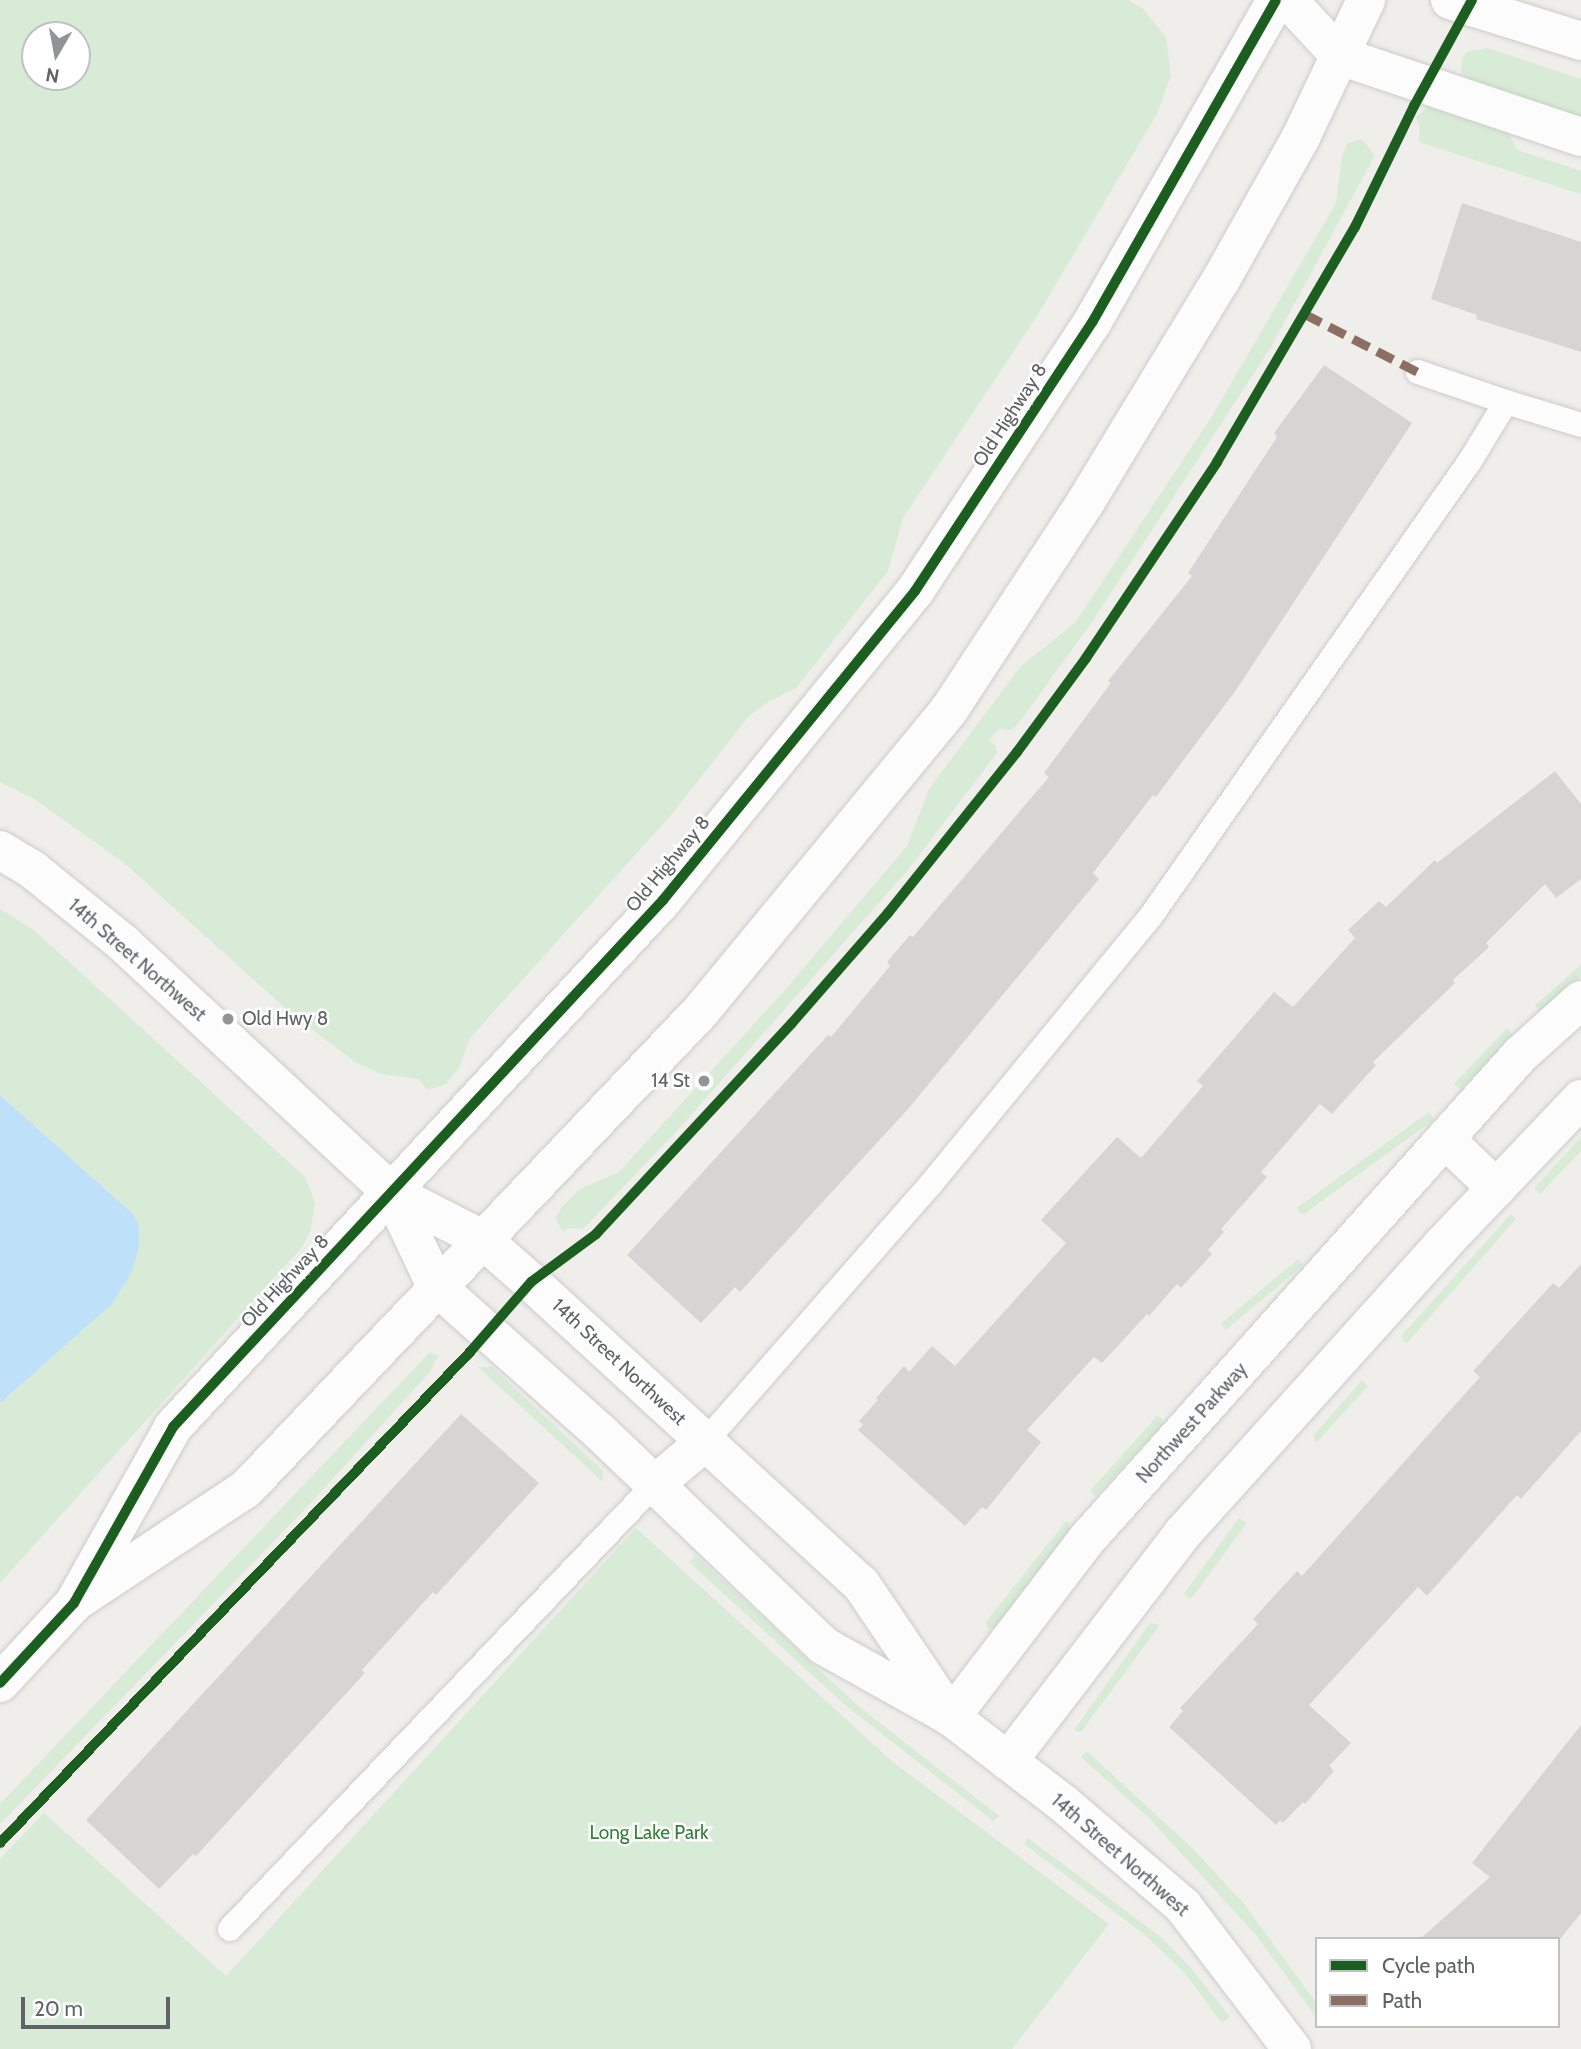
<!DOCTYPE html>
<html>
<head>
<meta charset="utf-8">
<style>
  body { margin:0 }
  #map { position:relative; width:1581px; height:2049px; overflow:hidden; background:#efeeea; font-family:Cabin,sans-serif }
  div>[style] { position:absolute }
  .green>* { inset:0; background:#d8ebd6; transform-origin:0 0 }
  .water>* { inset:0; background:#bfe0f9 }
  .building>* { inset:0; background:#d6d5d3 }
  .roads { filter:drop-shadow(0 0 2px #cbcccc) drop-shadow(0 0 2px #cbcccc) }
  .service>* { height:24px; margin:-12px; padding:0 12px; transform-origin:12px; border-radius:12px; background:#fdfcfc }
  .minor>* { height:38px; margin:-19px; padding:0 19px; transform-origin:19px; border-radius:19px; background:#fdfcfc }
  .tertiary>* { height:38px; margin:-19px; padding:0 19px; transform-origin:19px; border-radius:19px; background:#fdfcfc }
  .quiet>* { height:9px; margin-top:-4.5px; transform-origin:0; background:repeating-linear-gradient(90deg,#8d6e63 0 18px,transparent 0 27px) }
  .cycleway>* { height:10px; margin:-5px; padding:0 5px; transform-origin:5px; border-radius:5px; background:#1b5e20 }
  .dots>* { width:19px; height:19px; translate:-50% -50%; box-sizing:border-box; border:4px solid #fff; border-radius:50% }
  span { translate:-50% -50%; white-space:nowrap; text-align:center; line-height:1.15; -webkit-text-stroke:5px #fff; paint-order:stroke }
  .street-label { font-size:19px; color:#5f6368 }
  .poi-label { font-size:19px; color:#5f6368 }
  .left { translate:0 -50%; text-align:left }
  .right { translate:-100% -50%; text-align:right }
  .park-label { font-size:19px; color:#348238 }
  .legend { position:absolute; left:1315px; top:1937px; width:245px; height:91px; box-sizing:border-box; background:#fff; border:2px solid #bfc1c3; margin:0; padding:9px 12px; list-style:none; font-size:21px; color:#5f6368 }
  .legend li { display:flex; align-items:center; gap:14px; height:35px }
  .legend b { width:35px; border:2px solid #bfc1c3 }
  .north { position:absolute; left:21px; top:21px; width:70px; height:70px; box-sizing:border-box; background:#fff; border:2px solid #bfc1c3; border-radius:50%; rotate:190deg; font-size:19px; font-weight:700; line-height:28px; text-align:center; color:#5f6368 }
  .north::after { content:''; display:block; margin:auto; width:24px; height:32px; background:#919496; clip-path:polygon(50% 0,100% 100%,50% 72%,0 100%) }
  .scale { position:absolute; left:21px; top:1997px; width:149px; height:32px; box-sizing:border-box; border:4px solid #5f6368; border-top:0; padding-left:9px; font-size:21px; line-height:24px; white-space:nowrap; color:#5f6368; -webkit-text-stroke:5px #fff; paint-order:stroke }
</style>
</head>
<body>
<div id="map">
  <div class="green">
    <div style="clip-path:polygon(evenodd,0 0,1129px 0,1143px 9px,1166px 37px,1171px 75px,1158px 112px,1037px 316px,903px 518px,888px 571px,796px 688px,768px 702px,748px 717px,672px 814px,470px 1038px,459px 1068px,446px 1084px,428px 1090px,418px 1079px,381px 1074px,355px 1062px,293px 1015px,123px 862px,34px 799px,0 782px,0 0,35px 35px,77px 35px,77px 77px,35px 77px,35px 35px)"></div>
    <div style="clip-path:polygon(1488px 48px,1581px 79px,1581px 116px,1468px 79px,1461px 71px,1462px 58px,1467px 52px)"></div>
    <div style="clip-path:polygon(1428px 107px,1508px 133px,1517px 149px,1523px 152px,1581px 171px,1581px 194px,1419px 142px,1420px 127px,1416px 117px)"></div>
    <div style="clip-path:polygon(1362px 139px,1375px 155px,1271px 347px,1092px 622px,1021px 720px,1012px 730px,999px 729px,989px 740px,996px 746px,997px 753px,907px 871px,675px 1133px,583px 1229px,568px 1228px,563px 1232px,555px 1218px,563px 1206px,580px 1189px,619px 1172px,785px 990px,907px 846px,929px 789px,1021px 666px,1075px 623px,1211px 418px,1336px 203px,1342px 155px,1348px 143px)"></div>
    <div style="clip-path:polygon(0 909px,35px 931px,305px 1177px,315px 1203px,310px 1233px,302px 1247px,0 1583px,0 1403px,111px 1305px,139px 1247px,139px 1225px,133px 1214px,0 1095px)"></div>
    <div style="clip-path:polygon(1581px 965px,1581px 976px,1540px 1011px,1535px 1005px)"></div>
    <div style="clip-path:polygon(1507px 1028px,1513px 1036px,1461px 1089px,1454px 1084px)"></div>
    <div style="left:1429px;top:1112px;width:9px;height:163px;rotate:54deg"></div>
    <div style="clip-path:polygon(1581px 1137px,1581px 1151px,1540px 1194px,1534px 1188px)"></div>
    <div style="clip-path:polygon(1511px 1214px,1516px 1219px,1406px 1344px,1401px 1336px)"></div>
    <div style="left:1298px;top:1259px;width:8px;height:101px;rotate:50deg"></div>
    <div style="clip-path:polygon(430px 1352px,438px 1356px,430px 1372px,309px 1505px,0 1824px,0 1804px)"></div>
    <div style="clip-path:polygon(478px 1367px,492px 1367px,603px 1471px,603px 1482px)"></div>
    <div style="clip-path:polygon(1362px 1380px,1368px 1386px,1316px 1443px,1313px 1436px)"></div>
    <div style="clip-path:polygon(1158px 1415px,1164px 1423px,1096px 1496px,1090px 1491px)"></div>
    <div style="left:1239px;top:1518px;width:9px;height:94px;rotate:36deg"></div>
    <div style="clip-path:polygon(1067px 1520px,1071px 1527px,1015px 1604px,996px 1627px,988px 1629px,985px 1623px)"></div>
    <div style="clip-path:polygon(636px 1528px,893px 1762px,1109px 1924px,1012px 2049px,0 2049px,0 1859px,44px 1813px,226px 1976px)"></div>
    <div style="clip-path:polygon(696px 1555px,857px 1705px,999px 1816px,993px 1821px,845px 1705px,689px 1562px)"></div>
    <div style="clip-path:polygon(1150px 1623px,1160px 1625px,1081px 1732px,1074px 1730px)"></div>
    <div style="clip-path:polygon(1087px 1751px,1193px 1849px,1245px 1905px,1317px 2004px,1317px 2018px,1256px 1935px,1149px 1818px,1081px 1757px)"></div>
    <div style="clip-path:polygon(1028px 1838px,1161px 1937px,1190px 1967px,1230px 2017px,1222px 2023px,1184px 1972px,1145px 1935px,1024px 1844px)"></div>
  </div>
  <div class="water">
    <div style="clip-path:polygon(0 1095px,133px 1214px,139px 1225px,139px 1247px,131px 1274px,111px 1305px,0 1403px)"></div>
  </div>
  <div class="building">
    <div style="clip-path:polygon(1462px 203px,1581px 242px,1581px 352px,1476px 319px,1477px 315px,1431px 299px)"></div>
    <div style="clip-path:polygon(1324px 365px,1412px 423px,1236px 690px,1156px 797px,1153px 795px,1093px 873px,1099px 879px,908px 1109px,740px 1292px,735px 1287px,701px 1323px,627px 1255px,828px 1035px,831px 1037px,890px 966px,887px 962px,910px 935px,913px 937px,1049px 777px,1044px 773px,1111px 683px,1108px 681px,1192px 576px,1188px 573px,1277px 437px,1274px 433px)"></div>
    <div style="clip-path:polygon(1555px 771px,1581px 804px,1581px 879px,1556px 898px,1545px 884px,1486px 943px,1489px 947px,1453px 980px,1455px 983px,1373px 1062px,1376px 1065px,1332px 1114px,1320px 1104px,1261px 1172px,1267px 1177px,1221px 1229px,1224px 1232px,1208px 1250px,1212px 1254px,1181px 1288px,1177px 1284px,1149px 1316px,1147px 1314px,1102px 1363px,1094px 1357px,1027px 1430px,1041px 1442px,986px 1510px,982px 1507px,965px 1526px,858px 1430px,863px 1425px,859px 1421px,878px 1400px,876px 1398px,904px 1366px,909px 1372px,932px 1346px,955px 1366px,1066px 1243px,1041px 1220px,1117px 1137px,1141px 1158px,1203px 1086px,1197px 1081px,1274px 992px,1293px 1007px,1355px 938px,1348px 930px,1379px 901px,1386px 907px,1435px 860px,1437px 863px)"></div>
    <div style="clip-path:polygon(1581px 1264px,1581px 1431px,1521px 1499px,1517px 1495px,1427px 1596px,1418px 1587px,1309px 1705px,1351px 1743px,1329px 1766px,1334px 1771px,1305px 1804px,1303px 1802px,1283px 1823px,1280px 1820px,1276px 1825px,1169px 1727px,1183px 1711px,1180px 1708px,1258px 1624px,1253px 1619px,1297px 1571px,1302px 1576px,1480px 1377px,1473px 1371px,1553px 1283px,1559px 1288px)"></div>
    <div style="clip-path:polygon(461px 1414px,539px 1483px,436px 1595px,433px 1592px,362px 1670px,365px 1673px,196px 1856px,193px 1854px,159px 1889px,86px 1820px)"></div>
    <div style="clip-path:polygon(1581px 1725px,1581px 1913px,1560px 1939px,1420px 1939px,1490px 1877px,1472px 1863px)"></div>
  </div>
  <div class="roads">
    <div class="service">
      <div style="left:1418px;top:372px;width:93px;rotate:18.8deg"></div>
      <div style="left:705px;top:1442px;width:342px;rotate:-48.8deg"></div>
      <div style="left:930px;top:1185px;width:348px;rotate:-50.6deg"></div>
      <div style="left:1151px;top:916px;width:556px;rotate:-54.97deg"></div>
      <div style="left:1470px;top:461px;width:69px;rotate:-58.6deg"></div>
      <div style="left:1506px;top:402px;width:78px;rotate:17deg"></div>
      <div style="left:230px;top:1929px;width:615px;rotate:-46.32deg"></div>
    </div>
    <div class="minor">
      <div style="left:1288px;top:0;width:76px;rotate:47.1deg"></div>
      <div style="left:1340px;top:56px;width:254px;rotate:18.6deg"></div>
      <div style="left:1450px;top:0;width:137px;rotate:17.4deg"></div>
      <div style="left:0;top:850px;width:39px;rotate:31deg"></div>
      <div style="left:33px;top:870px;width:116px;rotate:39deg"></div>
      <div style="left:123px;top:943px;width:367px;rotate:42.9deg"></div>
      <div style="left:392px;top:1193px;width:101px;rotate:27.1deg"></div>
      <div style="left:482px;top:1239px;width:65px;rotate:41.3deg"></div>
      <div style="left:531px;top:1282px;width:447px;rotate:42.5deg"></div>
      <div style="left:861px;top:1584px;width:161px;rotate:55.9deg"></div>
      <div style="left:1445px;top:1139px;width:71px;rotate:43.9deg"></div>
      <div style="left:392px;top:1193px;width:103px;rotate:64.7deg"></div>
      <div style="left:436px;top:1286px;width:222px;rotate:41.7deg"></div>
      <div style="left:602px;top:1434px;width:307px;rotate:43.7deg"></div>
      <div style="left:824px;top:1646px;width:145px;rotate:29.2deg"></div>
      <div style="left:951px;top:1717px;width:143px;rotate:37.6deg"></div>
      <div style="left:1064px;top:1804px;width:157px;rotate:40.6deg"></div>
      <div style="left:1183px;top:1906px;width:180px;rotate:52.7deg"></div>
      <div style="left:655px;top:1484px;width:65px;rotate:-40deg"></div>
      <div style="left:951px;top:1717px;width:225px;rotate:-52.6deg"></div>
      <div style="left:1088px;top:1538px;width:648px;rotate:-48.19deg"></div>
      <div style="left:1520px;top:1055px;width:82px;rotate:-42deg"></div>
      <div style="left:1008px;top:1761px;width:287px;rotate:-52.5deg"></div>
      <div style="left:1183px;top:1533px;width:387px;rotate:-48deg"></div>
      <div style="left:1442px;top:1245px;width:202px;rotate:-46.4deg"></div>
    </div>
    <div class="tertiary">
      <div style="left:78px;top:1600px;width:201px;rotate:-33.5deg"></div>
      <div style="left:246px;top:1489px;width:660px;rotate:-46.41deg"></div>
      <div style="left:701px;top:1011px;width:390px;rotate:-50.5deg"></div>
      <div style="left:949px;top:710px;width:248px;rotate:-56.7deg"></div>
      <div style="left:1085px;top:503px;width:263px;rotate:-58.7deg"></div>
      <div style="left:1222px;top:278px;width:162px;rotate:-60.7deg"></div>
      <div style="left:1301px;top:137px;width:152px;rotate:-64.6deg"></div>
      <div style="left:0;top:1683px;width:109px;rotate:-47.2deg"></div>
      <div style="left:74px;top:1603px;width:202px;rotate:-60.6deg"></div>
      <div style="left:173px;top:1427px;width:720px;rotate:-47.08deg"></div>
      <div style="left:663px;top:900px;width:399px;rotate:-50.8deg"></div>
      <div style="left:915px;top:591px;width:323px;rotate:-56.6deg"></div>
      <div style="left:1093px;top:321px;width:369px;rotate:-60.3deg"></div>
    </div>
  </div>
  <div class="quiet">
    <div style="left:1305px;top:314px;width:127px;rotate:27.2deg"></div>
  </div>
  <div class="cycleway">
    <div style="left:0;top:1683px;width:109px;rotate:-47.2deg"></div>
    <div style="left:74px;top:1603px;width:202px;rotate:-60.6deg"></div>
    <div style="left:173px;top:1427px;width:720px;rotate:-47.08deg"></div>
    <div style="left:663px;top:900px;width:399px;rotate:-50.8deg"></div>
    <div style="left:915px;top:591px;width:323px;rotate:-56.6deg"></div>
    <div style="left:1093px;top:321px;width:369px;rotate:-60.3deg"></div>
    <div style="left:0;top:1843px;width:680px;rotate:-46.25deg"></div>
    <div style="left:470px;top:1352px;width:93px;rotate:-48.9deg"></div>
    <div style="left:531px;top:1282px;width:81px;rotate:-36.4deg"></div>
    <div style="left:596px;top:1234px;width:288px;rotate:-47.1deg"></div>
    <div style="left:792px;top:1023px;width:146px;rotate:-48.9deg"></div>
    <div style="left:888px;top:913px;width:206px;rotate:-51.3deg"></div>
    <div style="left:1017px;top:752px;width:117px;rotate:-53.7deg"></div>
    <div style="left:1086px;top:658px;width:236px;rotate:-56.2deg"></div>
    <div style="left:1217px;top:462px;width:273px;rotate:-59.6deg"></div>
    <div style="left:1355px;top:227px;width:135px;rotate:-64deg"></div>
    <div style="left:1414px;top:106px;width:121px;rotate:-61.3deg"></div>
  </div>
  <div class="dots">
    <div style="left:228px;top:1019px;background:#919496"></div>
    <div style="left:704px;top:1081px;background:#919496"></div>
  </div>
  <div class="street-label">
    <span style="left:1010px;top:415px;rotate:-57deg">Old Highway 8</span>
    <span style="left:668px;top:864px;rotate:-50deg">Old Highway 8</span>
    <span style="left:137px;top:960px;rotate:41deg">14th Street Northwest</span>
    <span style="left:285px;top:1281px;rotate:-47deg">Old Highway 8</span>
    <span style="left:619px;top:1362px;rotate:43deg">14th Street Northwest</span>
    <span style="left:1192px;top:1423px;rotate:-48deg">Northwest Parkway</span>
    <span style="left:1120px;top:1855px;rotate:41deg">14th Street Northwest</span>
  </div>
  <div class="poi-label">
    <span class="left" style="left:242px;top:1019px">Old Hwy 8</span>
    <span class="right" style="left:690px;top:1081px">14 St</span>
  </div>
  <div class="park-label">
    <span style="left:649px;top:1833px">Long Lake Park</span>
  </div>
  <ul class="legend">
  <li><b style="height:9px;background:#1b5e20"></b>Cycle path</li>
  <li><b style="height:9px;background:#8d6e63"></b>Path</li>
  </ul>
  <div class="north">N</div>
  <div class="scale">20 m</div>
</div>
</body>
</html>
